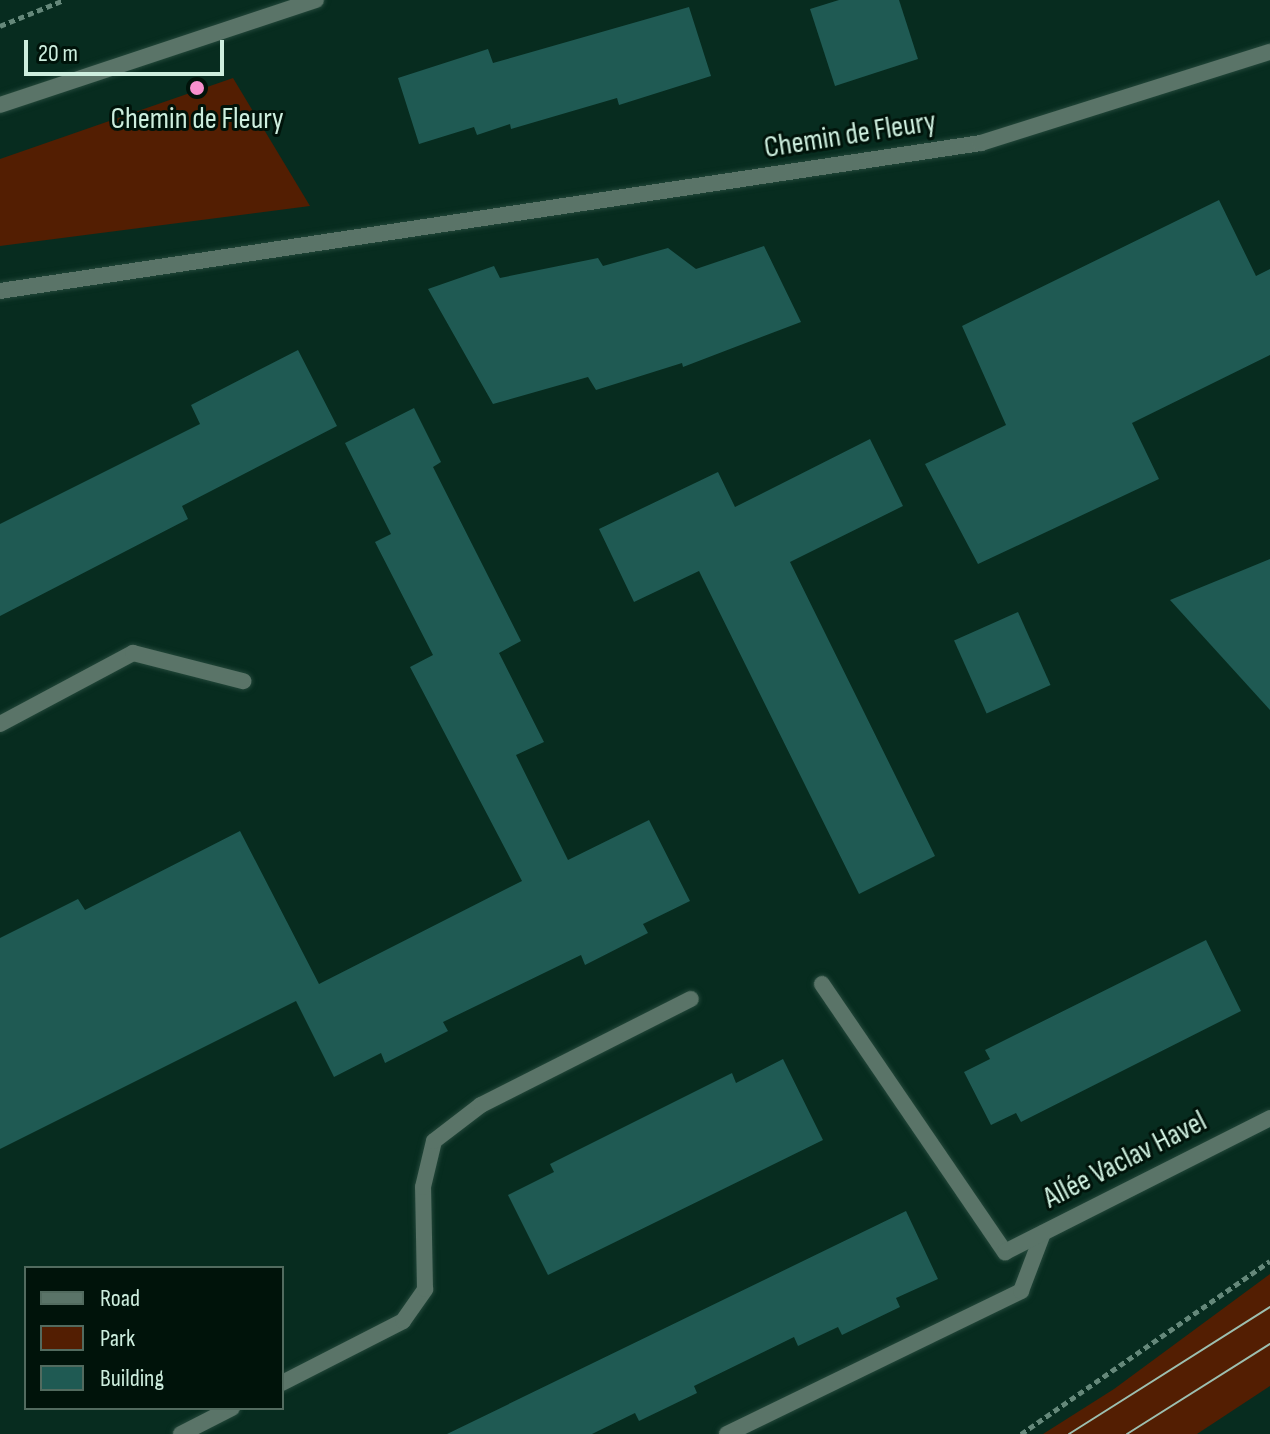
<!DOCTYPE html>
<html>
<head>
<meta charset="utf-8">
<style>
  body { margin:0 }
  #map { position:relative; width:1270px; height:1434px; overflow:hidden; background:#072c1f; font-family:"Sofia Sans Condensed",sans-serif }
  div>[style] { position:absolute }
  .green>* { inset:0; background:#531e02 }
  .building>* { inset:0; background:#1f5a53; transform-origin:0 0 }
  .path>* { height:5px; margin-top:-2.5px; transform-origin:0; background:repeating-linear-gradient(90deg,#65887a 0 6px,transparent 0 10px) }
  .roads { filter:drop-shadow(0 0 2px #23473a) drop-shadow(0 0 2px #23473a) }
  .service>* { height:16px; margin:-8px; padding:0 8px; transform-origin:8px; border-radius:8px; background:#5a7468 }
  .minor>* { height:16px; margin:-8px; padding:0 8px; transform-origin:8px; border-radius:8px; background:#5a7468 }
  .tertiary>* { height:16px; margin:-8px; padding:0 8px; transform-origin:8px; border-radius:8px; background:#5a7468 }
  .tram>* { height:2px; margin:-1px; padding:0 1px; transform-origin:1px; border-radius:1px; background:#9dbfb0 }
  .dots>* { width:22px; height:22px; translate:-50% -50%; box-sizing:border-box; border:4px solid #00130a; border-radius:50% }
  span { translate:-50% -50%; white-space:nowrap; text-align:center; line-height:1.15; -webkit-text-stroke:6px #00130a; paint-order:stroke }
  .poi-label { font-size:30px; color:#cdeede }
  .street-label { font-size:30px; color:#cdeede }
  .legend { position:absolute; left:24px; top:1266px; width:260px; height:144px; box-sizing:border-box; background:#00130a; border:2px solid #526b5f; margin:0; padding:10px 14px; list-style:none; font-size:24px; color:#cdeede }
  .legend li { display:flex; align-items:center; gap:16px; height:40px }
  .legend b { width:40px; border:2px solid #526b5f }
  .scale { position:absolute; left:24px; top:40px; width:200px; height:36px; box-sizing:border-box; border:4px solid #cdeede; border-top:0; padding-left:10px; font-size:24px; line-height:28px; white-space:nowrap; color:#cdeede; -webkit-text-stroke:6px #00130a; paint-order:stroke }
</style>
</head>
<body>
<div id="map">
  <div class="green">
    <div style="clip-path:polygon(233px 78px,310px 206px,0 246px,0 159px)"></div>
    <div style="clip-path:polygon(1270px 1274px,1270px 1386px,1197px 1434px,1043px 1434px,1114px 1389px)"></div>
  </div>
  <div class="building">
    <div style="clip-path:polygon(839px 0,899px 0,918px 59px,835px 86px,810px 9px)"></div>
    <div style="clip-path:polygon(689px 7px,711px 76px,619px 105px,617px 98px,511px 129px,510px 124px,477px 135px,474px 127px,419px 144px,398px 78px,488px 49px,493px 63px)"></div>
    <div style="clip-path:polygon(1219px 200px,1256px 276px,1270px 269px,1270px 355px,1132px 423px,1159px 479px,978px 564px,925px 464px,1006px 425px,962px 326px)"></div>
    <div style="clip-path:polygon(764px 246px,801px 322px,683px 367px,682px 363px,596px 390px,588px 377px,493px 404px,428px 289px,494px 266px,500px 278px,598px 258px,603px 266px,668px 248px,696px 269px)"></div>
    <div style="clip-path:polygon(298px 350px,337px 426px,182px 506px,188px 519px,0 616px,0 524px,200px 424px,191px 405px)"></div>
    <div style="clip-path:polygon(414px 408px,441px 462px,433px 467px,521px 641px,499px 653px,544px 742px,516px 755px,568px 860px,649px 820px,690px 901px,643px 924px,648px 933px,585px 965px,581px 955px,443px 1022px,448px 1031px,385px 1063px,381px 1053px,334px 1077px,296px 1001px,0 1149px,0 938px,78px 899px,85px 910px,240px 831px,319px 984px,522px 881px,410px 667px,433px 655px,375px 542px,391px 534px,345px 443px)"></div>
    <div style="clip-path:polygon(870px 439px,903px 506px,790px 562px,935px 856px,859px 894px,699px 571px,634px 602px,599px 529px,718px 472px,735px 507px)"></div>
    <div style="clip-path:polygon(1270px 559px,1270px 710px,1170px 600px)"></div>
    <div style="left:1018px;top:612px;width:80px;height:70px;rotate:66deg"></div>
    <div style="clip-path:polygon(1206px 940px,1241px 1011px,1021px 1122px,1016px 1113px,991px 1125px,964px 1072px,990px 1059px,985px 1050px)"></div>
    <div style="clip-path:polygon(783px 1059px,823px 1140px,548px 1275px,508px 1195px,554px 1172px,550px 1164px,732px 1073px,736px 1083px)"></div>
    <div style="clip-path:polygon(906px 1211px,938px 1279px,896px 1298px,900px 1307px,842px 1335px,838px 1327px,798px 1346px,794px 1337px,694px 1386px,697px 1393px,639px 1421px,635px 1413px,592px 1434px,447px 1434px)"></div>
  </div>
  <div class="path">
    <div style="left:0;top:26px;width:69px;rotate:-22.1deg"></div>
    <div style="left:1021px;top:1434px;width:303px;rotate:-34.8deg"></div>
  </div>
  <div class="roads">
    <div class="service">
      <div style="left:822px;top:984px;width:325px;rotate:55.7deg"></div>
      <div style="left:282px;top:1383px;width:136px;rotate:-27.1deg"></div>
      <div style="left:403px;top:1321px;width:39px;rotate:-55deg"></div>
      <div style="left:425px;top:1289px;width:102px;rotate:-91.1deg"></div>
      <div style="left:423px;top:1187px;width:47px;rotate:-76.6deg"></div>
      <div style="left:434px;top:1141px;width:59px;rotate:-37.5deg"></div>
      <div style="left:481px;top:1105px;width:235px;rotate:-26.8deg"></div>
      <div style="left:181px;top:1434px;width:57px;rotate:-27deg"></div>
      <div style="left:727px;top:1434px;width:327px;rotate:-25.9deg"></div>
      <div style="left:1021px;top:1291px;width:62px;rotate:-69.2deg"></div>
    </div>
    <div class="minor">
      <div style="left:0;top:291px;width:992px;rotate:-8.58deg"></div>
      <div style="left:981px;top:143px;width:303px;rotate:-17.5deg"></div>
      <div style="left:0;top:724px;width:151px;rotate:-28.1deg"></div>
      <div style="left:133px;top:653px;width:114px;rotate:14.3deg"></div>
      <div style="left:1005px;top:1252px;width:297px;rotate:-26.8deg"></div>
    </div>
    <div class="tertiary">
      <div style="left:0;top:105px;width:333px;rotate:-18.4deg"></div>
    </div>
  </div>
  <div class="tram">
    <div style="left:1069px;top:1434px;width:238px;rotate:-32.3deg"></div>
    <div style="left:1127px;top:1434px;width:169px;rotate:-32.2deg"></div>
  </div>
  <div class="dots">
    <div style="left:197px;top:88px;background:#f790cd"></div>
  </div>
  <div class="poi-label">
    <span style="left:197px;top:119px">Chemin de Fleury</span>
  </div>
  <div class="street-label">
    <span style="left:850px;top:135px;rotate:-9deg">Chemin de Fleury</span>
    <span style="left:1125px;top:1160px;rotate:-27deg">Allée Vaclav Havel</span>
  </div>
  <ul class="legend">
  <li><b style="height:10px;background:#5a7468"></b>Road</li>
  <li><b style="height:22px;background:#531e02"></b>Park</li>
  <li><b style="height:22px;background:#1f5a53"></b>Building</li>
  </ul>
  <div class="scale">20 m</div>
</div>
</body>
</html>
